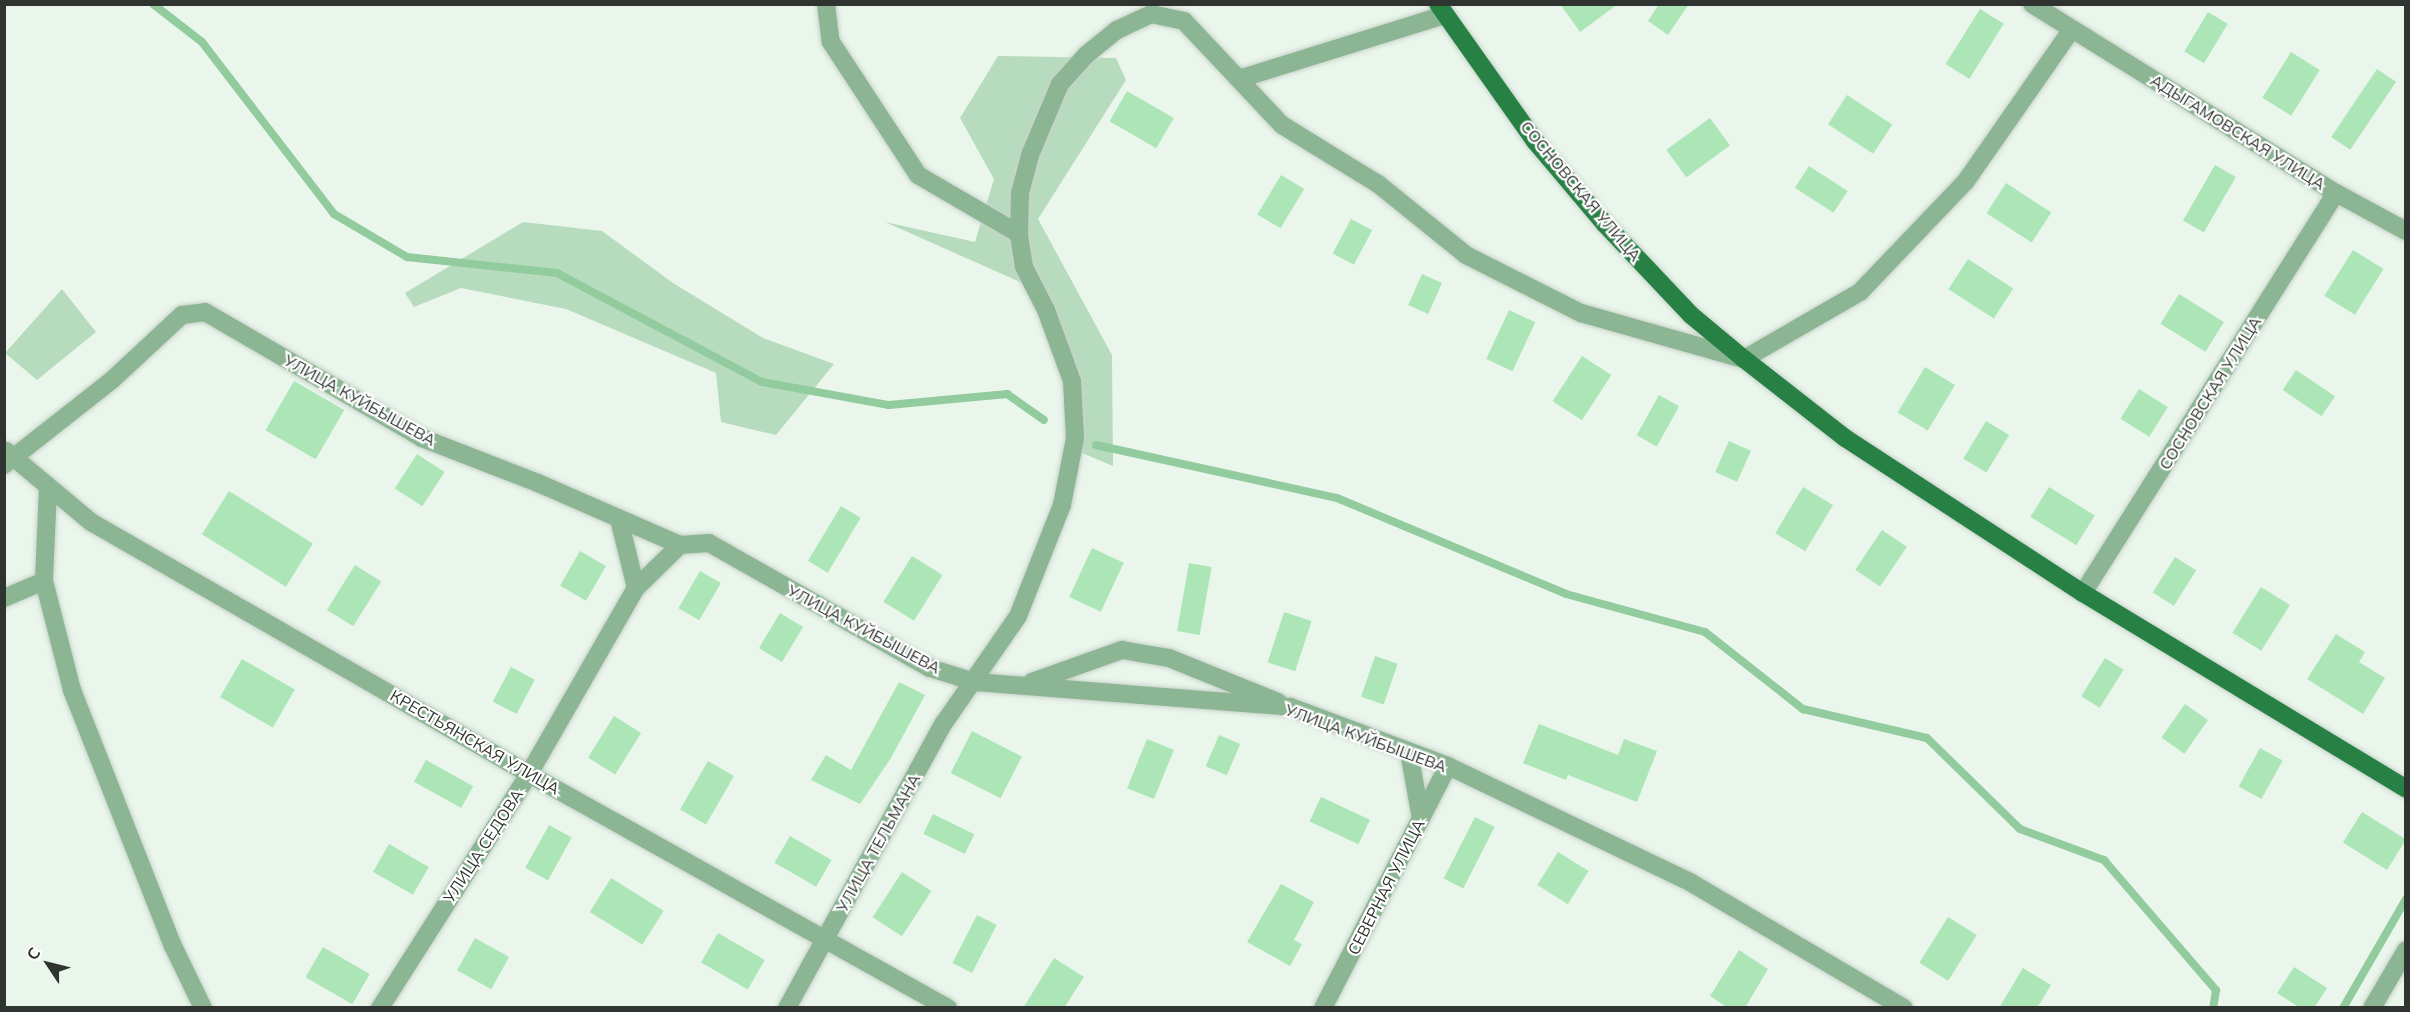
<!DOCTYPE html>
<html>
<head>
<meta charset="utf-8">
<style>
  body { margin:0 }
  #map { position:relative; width:2410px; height:1012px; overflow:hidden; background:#eaf6ec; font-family:Mulish,sans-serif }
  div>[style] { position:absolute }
  .green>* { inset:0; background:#b7dbbd }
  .stream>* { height:8px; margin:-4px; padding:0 4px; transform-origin:4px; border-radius:4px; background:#92cb9e }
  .building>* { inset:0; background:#ace6b7; transform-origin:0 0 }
  .roads { filter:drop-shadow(0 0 2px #c8d3ca) drop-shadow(0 0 2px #c8d3ca) }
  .minor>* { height:18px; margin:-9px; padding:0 9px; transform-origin:9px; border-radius:9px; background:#8cb594 }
  .major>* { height:18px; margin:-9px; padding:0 9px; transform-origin:9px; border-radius:9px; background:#278044 }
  span { translate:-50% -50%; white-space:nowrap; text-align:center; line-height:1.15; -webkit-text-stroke:4.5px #fff; paint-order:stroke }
  .street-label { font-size:16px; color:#2f3430 }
  .frame { position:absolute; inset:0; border:6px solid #2f3430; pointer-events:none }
  .north { position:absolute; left:18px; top:934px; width:60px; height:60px; -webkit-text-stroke:4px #fff; paint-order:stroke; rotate:305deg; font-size:16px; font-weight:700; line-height:24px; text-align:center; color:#2f3430 }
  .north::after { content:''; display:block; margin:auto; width:21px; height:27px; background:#2f3430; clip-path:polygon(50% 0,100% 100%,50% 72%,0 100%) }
</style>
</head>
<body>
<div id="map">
  <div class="green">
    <div style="clip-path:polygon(998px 56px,1116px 58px,1126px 80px,1038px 219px,1112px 355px,1113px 466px,1082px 453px,1080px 375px,1047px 294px,885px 222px,975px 242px,994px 179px,960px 118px)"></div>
    <div style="clip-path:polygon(523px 222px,602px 231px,673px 283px,763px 338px,834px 364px,776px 435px,721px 422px,716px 373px,566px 309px,461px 288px,414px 307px,405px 293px)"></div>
    <div style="clip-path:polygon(62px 289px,96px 332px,37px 380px,5px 353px)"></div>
  </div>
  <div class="stream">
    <div style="left:153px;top:4px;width:62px;rotate:37.8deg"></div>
    <div style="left:202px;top:42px;width:217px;rotate:52.5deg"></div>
    <div style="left:334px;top:214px;width:85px;rotate:30.5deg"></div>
    <div style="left:407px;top:257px;width:151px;rotate:6.1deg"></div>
    <div style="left:557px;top:273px;width:232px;rotate:28deg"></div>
    <div style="left:762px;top:382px;width:129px;rotate:10.3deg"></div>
    <div style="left:889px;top:405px;width:119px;rotate:-5.3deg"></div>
    <div style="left:1007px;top:394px;width:45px;rotate:35.1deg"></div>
    <div style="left:1096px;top:445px;width:247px;rotate:12.4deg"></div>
    <div style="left:1337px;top:498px;width:248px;rotate:22.7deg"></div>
    <div style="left:1566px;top:594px;width:144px;rotate:15.3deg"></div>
    <div style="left:1705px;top:632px;width:125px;rotate:38.2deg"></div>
    <div style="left:1803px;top:709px;width:127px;rotate:13.2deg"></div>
    <div style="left:1927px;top:738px;width:130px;rotate:44.4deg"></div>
    <div style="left:2020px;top:829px;width:90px;rotate:20.3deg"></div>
    <div style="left:2104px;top:860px;width:172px;rotate:49.3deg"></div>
    <div style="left:2216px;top:990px;width:18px;rotate:99deg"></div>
    <div style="left:2343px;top:1008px;width:126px;rotate:-60deg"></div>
  </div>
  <div class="building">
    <div style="clip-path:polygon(1560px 4px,1618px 4px,1580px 32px)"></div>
    <div style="clip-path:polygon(1659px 4px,1689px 4px,1668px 35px,1648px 21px)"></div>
    <div style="left:1980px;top:9px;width:28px;height:65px;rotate:32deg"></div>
    <div style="left:2208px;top:12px;width:23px;height:46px;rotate:31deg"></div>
    <div style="left:2291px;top:52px;width:34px;height:54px;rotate:32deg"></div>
    <div style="left:2377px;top:69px;width:23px;height:82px;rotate:34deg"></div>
    <div style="left:1127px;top:91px;width:54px;height:35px;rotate:30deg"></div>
    <div style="left:1847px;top:95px;width:54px;height:35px;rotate:33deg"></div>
    <div style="left:1710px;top:118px;width:34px;height:54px;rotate:54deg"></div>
    <div style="left:2215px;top:165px;width:24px;height:64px;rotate:30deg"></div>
    <div style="left:1809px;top:166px;width:46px;height:26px;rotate:33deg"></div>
    <div style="left:1281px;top:175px;width:27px;height:46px;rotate:31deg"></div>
    <div style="left:2006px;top:183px;width:54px;height:36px;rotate:33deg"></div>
    <div style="left:1351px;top:219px;width:24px;height:39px;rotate:28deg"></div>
    <div style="left:2353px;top:250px;width:36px;height:54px;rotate:32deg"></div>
    <div style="left:1968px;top:259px;width:54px;height:36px;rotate:33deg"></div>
    <div style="left:1422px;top:274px;width:22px;height:34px;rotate:24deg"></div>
    <div style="left:2179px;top:294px;width:53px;height:35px;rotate:32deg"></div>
    <div style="left:1509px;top:310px;width:29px;height:54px;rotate:25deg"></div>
    <div style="left:1582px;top:356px;width:35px;height:54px;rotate:33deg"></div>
    <div style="left:1925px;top:367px;width:35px;height:53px;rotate:31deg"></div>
    <div style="left:2296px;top:370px;width:47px;height:24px;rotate:34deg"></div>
    <div style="left:294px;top:381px;width:58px;height:57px;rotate:30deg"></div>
    <div style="left:2139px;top:389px;width:34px;height:35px;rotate:32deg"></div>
    <div style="left:1659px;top:395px;width:23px;height:46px;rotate:29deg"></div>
    <div style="left:1986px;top:421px;width:27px;height:44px;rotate:31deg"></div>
    <div style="left:1729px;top:441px;width:24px;height:34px;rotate:24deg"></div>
    <div style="left:417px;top:454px;width:33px;height:41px;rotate:33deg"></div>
    <div style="left:1803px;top:487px;width:35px;height:54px;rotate:31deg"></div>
    <div style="left:2049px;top:487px;width:54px;height:35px;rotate:32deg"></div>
    <div style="left:229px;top:491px;width:99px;height:51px;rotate:32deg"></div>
    <div style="left:841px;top:506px;width:23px;height:64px;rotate:31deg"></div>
    <div style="left:1882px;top:530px;width:30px;height:48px;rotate:34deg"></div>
    <div style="left:1092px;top:548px;width:35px;height:54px;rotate:25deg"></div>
    <div style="left:580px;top:551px;width:30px;height:40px;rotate:30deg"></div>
    <div style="left:912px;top:556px;width:36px;height:54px;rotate:32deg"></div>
    <div style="left:2175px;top:557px;width:25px;height:42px;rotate:32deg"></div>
    <div style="left:1189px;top:563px;width:23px;height:69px;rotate:10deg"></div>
    <div style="left:355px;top:565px;width:31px;height:53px;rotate:32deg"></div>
    <div style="left:700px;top:571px;width:24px;height:43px;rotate:30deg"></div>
    <div style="left:2261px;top:587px;width:34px;height:54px;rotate:32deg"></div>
    <div style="left:1284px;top:612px;width:29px;height:53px;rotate:18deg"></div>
    <div style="left:780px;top:613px;width:27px;height:41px;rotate:31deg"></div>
    <div style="clip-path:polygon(2336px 634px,2365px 652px,2359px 662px,2385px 678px,2363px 714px,2307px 679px)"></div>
    <div style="left:1375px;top:656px;width:24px;height:43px;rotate:19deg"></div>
    <div style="left:2105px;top:658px;width:22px;height:45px;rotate:32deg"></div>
    <div style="left:242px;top:659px;width:61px;height:44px;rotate:30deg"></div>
    <div style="left:511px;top:667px;width:27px;height:39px;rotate:28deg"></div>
    <div style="clip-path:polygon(899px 682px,925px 695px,891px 758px,860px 804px,811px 780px,826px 755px,851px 770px)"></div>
    <div style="left:2185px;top:704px;width:28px;height:41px;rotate:35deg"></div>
    <div style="left:614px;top:716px;width:32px;height:49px;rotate:32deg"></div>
    <div style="clip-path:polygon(1539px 724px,1618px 755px,1624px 739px,1657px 751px,1637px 802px,1568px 775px,1566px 780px,1523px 763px)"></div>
    <div style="left:972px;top:731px;width:56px;height:47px;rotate:27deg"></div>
    <div style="left:1219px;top:735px;width:23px;height:34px;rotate:23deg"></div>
    <div style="left:1147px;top:739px;width:29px;height:53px;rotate:22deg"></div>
    <div style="left:2260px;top:748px;width:26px;height:44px;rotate:29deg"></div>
    <div style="left:426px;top:760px;width:54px;height:25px;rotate:29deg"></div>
    <div style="left:708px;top:761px;width:30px;height:56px;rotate:30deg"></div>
    <div style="left:1321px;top:797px;width:54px;height:27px;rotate:25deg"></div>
    <div style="left:2362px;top:812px;width:52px;height:36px;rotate:32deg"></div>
    <div style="left:933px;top:814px;width:46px;height:22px;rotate:26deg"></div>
    <div style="left:1475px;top:817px;width:22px;height:69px;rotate:27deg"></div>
    <div style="left:549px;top:825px;width:26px;height:49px;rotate:29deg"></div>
    <div style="left:790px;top:836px;width:48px;height:31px;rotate:30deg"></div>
    <div style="left:389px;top:844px;width:46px;height:32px;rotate:30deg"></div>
    <div style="left:1558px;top:852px;width:36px;height:39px;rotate:32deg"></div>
    <div style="left:902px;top:872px;width:35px;height:54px;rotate:33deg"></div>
    <div style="left:611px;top:878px;width:62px;height:40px;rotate:32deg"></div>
    <div style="clip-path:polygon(1281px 884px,1314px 902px,1294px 940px,1302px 944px,1290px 966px,1247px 942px)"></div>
    <div style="left:977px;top:915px;width:22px;height:54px;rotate:27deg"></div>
    <div style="left:1948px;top:917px;width:34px;height:54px;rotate:32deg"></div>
    <div style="left:718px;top:933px;width:54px;height:34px;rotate:30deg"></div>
    <div style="left:475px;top:938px;width:39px;height:37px;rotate:29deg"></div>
    <div style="left:323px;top:947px;width:54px;height:35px;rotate:30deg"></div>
    <div style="clip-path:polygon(1739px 950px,1768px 969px,1745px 1008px,1728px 1008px,1710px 996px)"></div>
    <div style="clip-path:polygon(1054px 958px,1084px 977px,1064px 1008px,1023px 1008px)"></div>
    <div style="clip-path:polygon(2294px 967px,2327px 988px,2314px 1008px,2300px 1008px,2277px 993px)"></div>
    <div style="clip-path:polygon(2023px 968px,2051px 985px,2037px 1008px,1999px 1008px)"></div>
  </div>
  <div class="roads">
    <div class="minor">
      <div style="left:826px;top:4px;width:38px;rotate:83deg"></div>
      <div style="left:831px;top:42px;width:159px;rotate:56.8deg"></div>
      <div style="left:918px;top:175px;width:117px;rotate:30.3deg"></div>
      <div style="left:2032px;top:4px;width:358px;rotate:31.9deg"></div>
      <div style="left:2336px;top:193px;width:80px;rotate:28.5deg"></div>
      <div style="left:1239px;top:79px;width:216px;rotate:-17.3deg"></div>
      <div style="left:6px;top:451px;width:111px;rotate:39.9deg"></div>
      <div style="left:91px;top:522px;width:505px;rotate:29.91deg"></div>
      <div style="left:529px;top:774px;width:480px;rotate:29.2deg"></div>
      <div style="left:4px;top:465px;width:137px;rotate:-38.2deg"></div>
      <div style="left:112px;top:380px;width:96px;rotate:-42.9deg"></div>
      <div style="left:182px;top:315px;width:23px;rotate:-7deg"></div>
      <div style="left:205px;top:312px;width:251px;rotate:30.1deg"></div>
      <div style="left:422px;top:438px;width:124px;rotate:21.2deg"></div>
      <div style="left:538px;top:483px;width:155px;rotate:23.6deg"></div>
      <div style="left:680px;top:545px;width:29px;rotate:-4deg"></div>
      <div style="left:709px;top:543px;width:254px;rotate:29.5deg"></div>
      <div style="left:930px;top:668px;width:47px;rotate:17.3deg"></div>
      <div style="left:975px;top:682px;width:317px;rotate:4.5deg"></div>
      <div style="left:1291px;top:707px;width:168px;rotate:20.6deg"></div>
      <div style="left:1448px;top:766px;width:268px;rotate:25.6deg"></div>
      <div style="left:1690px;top:882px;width:248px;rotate:30.5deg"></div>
      <div style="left:48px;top:488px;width:93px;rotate:92.5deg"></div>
      <div style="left:44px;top:581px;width:113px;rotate:75.6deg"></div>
      <div style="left:72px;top:690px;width:275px;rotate:68.5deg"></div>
      <div style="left:173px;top:946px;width:69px;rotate:64.2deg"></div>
      <div style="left:619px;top:519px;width:71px;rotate:76.2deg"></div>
      <div style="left:2083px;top:593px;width:473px;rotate:-57.7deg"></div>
      <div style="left:4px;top:598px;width:43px;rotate:-23deg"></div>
      <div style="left:1032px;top:682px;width:96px;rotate:-19.6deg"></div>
      <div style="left:1122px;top:650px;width:48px;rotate:9.7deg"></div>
      <div style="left:1169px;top:658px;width:118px;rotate:22deg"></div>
      <div style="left:1409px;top:752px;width:68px;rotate:79.8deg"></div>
      <div style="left:380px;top:1008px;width:277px;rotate:-57.5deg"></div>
      <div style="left:529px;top:774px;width:215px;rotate:-60.1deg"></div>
      <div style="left:636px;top:588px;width:62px;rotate:-44.3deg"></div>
      <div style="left:787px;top:1008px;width:325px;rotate:-61.2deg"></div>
      <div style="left:944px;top:723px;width:130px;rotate:-55.3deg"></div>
      <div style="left:1018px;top:616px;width:119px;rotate:-68.4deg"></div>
      <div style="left:1062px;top:505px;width:68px;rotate:-79deg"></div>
      <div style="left:1075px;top:438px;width:57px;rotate:-93deg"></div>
      <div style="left:1072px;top:381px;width:76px;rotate:-110.1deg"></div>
      <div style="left:1046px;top:310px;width:48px;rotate:-117.1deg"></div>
      <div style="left:1024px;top:267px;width:33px;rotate:-99deg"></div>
      <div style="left:1019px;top:234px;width:41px;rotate:-88.6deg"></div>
      <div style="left:1020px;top:193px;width:39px;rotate:-75deg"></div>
      <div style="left:1030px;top:155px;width:77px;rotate:-67.1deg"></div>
      <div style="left:1060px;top:84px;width:39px;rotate:-48deg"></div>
      <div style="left:1086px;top:55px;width:40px;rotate:-39deg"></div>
      <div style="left:1117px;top:30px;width:38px;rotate:-25deg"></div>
      <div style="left:1151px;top:14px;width:34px;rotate:12deg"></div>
      <div style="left:1184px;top:21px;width:143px;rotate:46.7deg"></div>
      <div style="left:1282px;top:125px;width:113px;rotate:31.6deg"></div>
      <div style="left:1378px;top:184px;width:113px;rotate:38.9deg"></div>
      <div style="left:1466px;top:255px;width:129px;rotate:26.8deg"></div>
      <div style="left:1581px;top:313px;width:169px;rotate:15.8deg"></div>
      <div style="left:1744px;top:359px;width:134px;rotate:-30deg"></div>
      <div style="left:1860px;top:292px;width:153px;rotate:-46.3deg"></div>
      <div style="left:1966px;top:181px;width:185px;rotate:-55.1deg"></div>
      <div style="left:1323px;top:1008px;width:272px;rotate:-62.7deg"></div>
      <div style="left:2372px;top:1008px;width:67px;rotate:-59.6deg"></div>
    </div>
    <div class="major">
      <div style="left:1438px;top:4px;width:168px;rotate:54.7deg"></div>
      <div style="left:1535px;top:141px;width:107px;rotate:49.9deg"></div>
      <div style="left:1604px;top:223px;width:127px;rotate:46.6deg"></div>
      <div style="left:1691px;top:315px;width:69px;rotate:39.7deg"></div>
      <div style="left:1744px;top:359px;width:128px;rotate:38deg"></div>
      <div style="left:1845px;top:438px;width:284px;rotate:33.1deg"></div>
      <div style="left:2083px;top:593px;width:378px;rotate:31.2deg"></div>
    </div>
  </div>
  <div class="street-label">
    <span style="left:2238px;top:132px;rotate:32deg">АДЫГАМОВСКАЯ УЛИЦА</span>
    <span style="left:1581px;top:191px;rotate:50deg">СОСНОВСКАЯ УЛИЦА</span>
    <span style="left:2210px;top:393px;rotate:-58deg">СОСНОВСКАЯ УЛИЦА</span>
    <span style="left:360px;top:400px;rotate:29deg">УЛИЦА КУЙБЫШЕВА</span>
    <span style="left:864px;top:629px;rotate:28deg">УЛИЦА КУЙБЫШЕВА</span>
    <span style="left:1366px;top:738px;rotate:20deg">УЛИЦА КУЙБЫШЕВА</span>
    <span style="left:475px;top:742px;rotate:30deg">КРЕСТЬЯНСКАЯ УЛИЦА</span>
    <span style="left:878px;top:843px;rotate:-61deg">УЛИЦА ТЕЛЬМАНА</span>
    <span style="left:483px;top:846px;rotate:-57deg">УЛИЦА СЕДОВА</span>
    <span style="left:1386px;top:887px;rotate:-63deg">СЕВЕРНАЯ УЛИЦА</span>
  </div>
  <div class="frame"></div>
  <div class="north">С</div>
</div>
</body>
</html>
